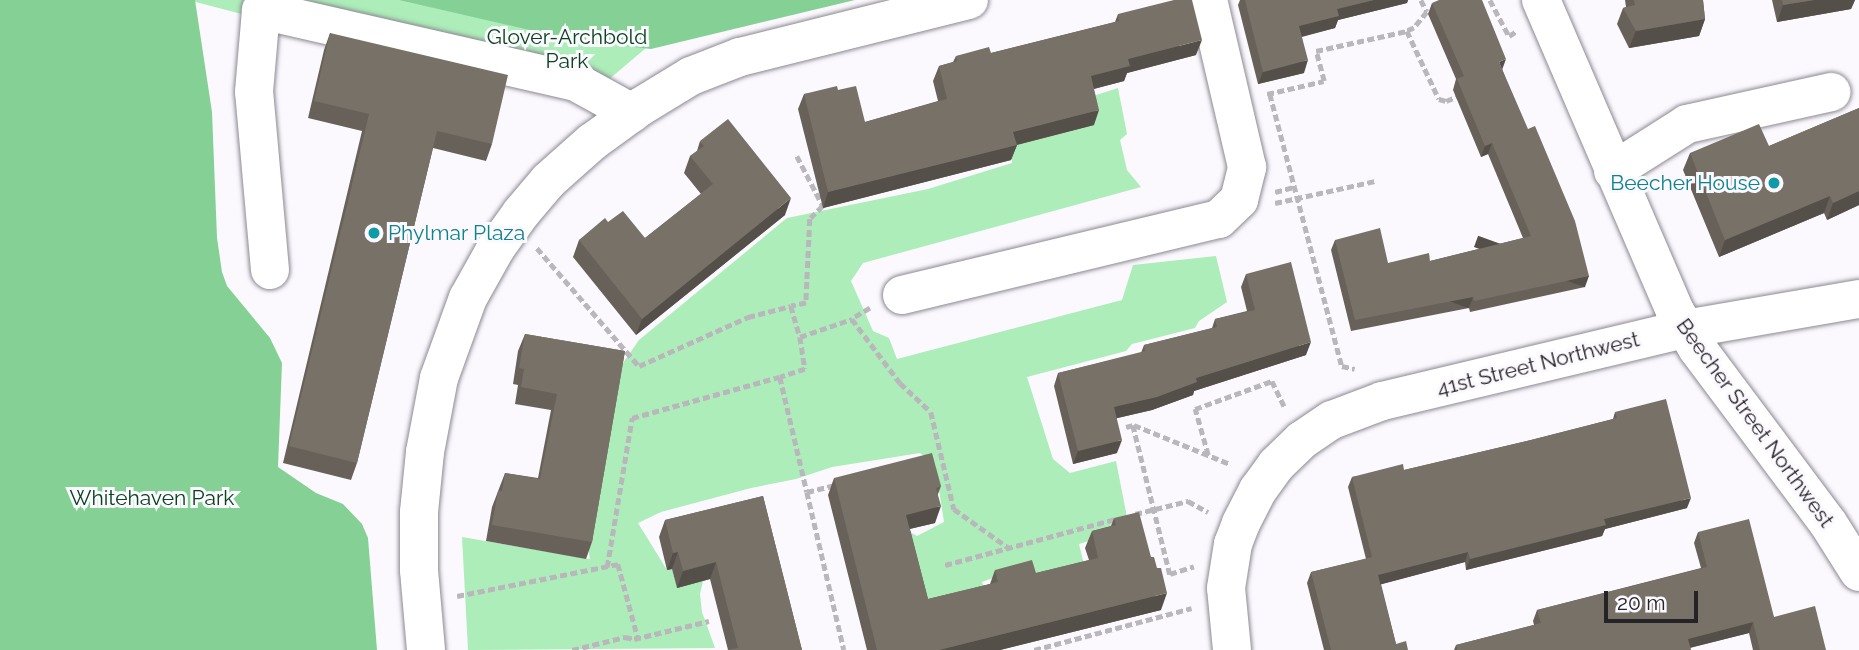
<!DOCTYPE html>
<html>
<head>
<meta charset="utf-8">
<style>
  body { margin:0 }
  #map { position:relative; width:1859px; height:650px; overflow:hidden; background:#fbf9fe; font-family:Raleway,sans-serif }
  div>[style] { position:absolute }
  .green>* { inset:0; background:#acedb9 }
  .forest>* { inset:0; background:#85d095 }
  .path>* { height:4.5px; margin-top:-2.25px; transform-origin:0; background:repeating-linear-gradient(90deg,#b9b7bc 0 7px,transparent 0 10.5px) }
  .roads { filter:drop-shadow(0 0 2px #8c8892) drop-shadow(0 0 2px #8c8892) }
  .minor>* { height:38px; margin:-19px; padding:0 19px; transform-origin:19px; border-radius:19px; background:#fff }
  .wall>* { inset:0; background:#676159 }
  .shaded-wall>* { inset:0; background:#544f49; transform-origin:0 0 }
  .building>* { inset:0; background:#787168 }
  .dots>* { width:19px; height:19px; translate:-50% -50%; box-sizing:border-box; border:4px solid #fbf9fe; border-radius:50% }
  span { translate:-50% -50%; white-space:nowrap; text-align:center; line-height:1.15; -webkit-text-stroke:6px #fbf9fe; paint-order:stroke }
  .park-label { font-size:21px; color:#09431e }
  .culture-label { font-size:21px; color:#0d838f }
  .right { translate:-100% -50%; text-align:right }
  .left { translate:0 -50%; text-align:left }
  .street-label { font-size:21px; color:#252327 }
  .scale { position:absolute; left:1604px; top:591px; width:94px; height:32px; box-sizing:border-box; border:4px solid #252327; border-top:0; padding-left:9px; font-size:21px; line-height:24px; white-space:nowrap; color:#252327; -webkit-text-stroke:5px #fbf9fe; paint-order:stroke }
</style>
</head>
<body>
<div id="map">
  <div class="green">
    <div style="clip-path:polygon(188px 0,784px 0,646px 48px,581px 103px)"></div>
    <div style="clip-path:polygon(1118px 88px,1127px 134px,1120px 140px,1127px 170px,1141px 187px,863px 263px,851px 281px,873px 331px,889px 338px,897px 359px,1122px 300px,1133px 265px,1216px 256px,1227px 302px,1199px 321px,1195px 328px,1132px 344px,1126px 351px,1027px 377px,1053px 459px,1070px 473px,1116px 461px,1128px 522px,1108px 535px,1079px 544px,1085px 569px,1034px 582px,1028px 565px,982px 582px,985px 591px,925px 608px,901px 527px,917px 536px,944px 522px,935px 464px,920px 453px,832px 467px,796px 479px,751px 488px,661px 512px,638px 523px,667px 570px,672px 569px,677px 587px,703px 581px,700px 594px,702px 612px,715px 648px,468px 650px,462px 537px,590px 559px,588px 546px,623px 363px,639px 340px,787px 218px,928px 189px,1012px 163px,1012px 146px,1093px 125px,1087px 98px)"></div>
  </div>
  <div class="forest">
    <div style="clip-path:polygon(0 0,195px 0,212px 112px,217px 238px,222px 272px,227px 286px,270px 338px,282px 363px,278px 467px,316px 493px,343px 504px,362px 524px,368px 538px,377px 650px,0 650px)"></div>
    <div style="clip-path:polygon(399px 0,855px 0,651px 49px,573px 40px)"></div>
  </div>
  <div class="path">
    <div style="left:1421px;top:0;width:13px;rotate:63deg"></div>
    <div style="left:1427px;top:12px;width:21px;rotate:129deg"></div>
    <div style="left:1414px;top:28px;width:8px;rotate:157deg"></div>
    <div style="left:1407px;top:31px;width:75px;rotate:64.8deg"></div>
    <div style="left:1439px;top:99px;width:7px;rotate:16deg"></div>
    <div style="left:1446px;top:101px;width:11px;rotate:-22deg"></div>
    <div style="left:1490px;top:0;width:41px;rotate:62.2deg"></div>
    <div style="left:1509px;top:36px;width:9px;rotate:-32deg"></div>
    <div style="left:1267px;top:94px;width:58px;rotate:-12.8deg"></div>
    <div style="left:1324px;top:81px;width:31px;rotate:-105deg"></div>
    <div style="left:1316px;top:51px;width:93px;rotate:-12.4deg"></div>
    <div style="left:1270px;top:94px;width:281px;rotate:75.2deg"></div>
    <div style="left:1342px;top:366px;width:13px;rotate:13deg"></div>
    <div style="left:797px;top:156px;width:56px;rotate:62.5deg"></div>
    <div style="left:823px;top:206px;width:18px;rotate:135deg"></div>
    <div style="left:810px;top:219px;width:84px;rotate:92.7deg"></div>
    <div style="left:806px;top:303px;width:15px;rotate:169deg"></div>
    <div style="left:791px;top:306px;width:32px;rotate:74deg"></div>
    <div style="left:800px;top:337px;width:55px;rotate:-19.1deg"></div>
    <div style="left:1275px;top:192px;width:20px;rotate:-15deg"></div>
    <div style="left:1275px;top:203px;width:102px;rotate:-12.4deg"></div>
    <div style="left:537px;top:248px;width:156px;rotate:49.2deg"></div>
    <div style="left:639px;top:366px;width:120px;rotate:-24.2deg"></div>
    <div style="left:748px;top:317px;width:44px;rotate:-14.3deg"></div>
    <div style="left:870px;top:308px;width:21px;rotate:149deg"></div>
    <div style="left:852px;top:319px;width:80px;rotate:53.1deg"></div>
    <div style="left:900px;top:383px;width:42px;rotate:43.1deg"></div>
    <div style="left:931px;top:412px;width:100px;rotate:76.7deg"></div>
    <div style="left:954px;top:509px;width:67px;rotate:35.3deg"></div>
    <div style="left:800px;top:337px;width:32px;rotate:81deg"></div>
    <div style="left:805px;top:369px;width:26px;rotate:162deg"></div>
    <div style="left:780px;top:377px;width:118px;rotate:76.8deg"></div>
    <div style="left:807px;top:492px;width:29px;rotate:-14deg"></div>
    <div style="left:1134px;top:425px;width:104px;rotate:22.1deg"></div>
    <div style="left:1126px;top:427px;width:7px;rotate:-16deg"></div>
    <div style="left:1133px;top:425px;width:154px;rotate:76.1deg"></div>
    <div style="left:1170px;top:574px;width:25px;rotate:-18deg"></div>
    <div style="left:1208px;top:455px;width:48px;rotate:-105.8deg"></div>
    <div style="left:1195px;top:409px;width:82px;rotate:-20deg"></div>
    <div style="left:1272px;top:381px;width:30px;rotate:64deg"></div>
    <div style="left:807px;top:492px;width:162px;rotate:76.8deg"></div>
    <div style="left:1135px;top:514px;width:55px;rotate:-13.8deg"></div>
    <div style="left:1188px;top:501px;width:23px;rotate:29deg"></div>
    <div style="left:945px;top:565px;width:177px;rotate:-15.1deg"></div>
    <div style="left:607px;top:567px;width:151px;rotate:-80.5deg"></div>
    <div style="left:632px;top:418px;width:153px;rotate:-15.6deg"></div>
    <div style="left:457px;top:596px;width:164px;rotate:-11.2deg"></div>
    <div style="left:618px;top:564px;width:77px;rotate:74.9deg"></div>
    <div style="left:572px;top:650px;width:55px;rotate:-13.8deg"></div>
    <div style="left:625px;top:637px;width:9px;rotate:13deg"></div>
    <div style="left:634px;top:639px;width:77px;rotate:-13.5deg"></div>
    <div style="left:1034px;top:650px;width:163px;rotate:-14.9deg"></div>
  </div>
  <div class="roads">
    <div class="minor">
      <div style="left:1541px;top:0;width:339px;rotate:66.7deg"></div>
      <div style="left:1675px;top:311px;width:43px;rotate:59.3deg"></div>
      <div style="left:1697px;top:348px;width:219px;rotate:53.2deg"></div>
      <div style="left:1828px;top:523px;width:58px;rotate:57.7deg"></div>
      <div style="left:1613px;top:171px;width:88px;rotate:-32.4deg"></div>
      <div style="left:1687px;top:124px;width:148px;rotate:-12.5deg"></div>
      <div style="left:270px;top:270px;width:179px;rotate:-95.1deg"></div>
      <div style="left:254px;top:92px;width:82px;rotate:-85.1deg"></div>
      <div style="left:261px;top:10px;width:323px;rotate:12.9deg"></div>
      <div style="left:576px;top:82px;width:64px;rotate:29deg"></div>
      <div style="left:902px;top:295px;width:326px;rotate:-13.5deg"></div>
      <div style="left:1219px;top:219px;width:28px;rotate:-44deg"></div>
      <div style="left:1239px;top:200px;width:34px;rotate:-76deg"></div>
      <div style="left:1247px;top:167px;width:171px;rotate:-103.1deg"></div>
      <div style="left:426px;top:650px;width:80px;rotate:-95deg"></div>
      <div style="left:419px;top:570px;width:58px;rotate:-90deg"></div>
      <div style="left:419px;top:512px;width:60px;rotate:-84.3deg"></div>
      <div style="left:425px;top:452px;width:75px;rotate:-79.3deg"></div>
      <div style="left:439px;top:378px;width:85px;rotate:-70.1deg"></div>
      <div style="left:468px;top:298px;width:57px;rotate:-60.8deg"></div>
      <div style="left:496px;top:248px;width:43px;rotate:-54.5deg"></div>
      <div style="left:521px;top:213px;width:42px;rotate:-49.8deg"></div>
      <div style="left:548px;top:181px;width:59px;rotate:-41.6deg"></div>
      <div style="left:592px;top:142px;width:59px;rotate:-36.1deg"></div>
      <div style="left:640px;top:107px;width:60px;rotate:-31.3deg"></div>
      <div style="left:691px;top:76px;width:53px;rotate:-21.2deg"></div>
      <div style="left:740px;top:57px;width:236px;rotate:-14deg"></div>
      <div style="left:1232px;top:650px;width:62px;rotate:-95.5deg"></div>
      <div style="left:1226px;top:588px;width:45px;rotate:-81deg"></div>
      <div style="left:1233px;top:544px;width:22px;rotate:-69deg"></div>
      <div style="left:1241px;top:523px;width:37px;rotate:-63deg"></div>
      <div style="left:1258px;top:490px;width:31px;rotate:-54deg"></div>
      <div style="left:1276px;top:465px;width:36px;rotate:-44deg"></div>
      <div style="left:1302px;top:440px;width:36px;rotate:-34deg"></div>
      <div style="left:1332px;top:420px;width:53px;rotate:-20.8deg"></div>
      <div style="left:1382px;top:401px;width:311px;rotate:-13.4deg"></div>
      <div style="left:1685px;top:329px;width:177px;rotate:-9.8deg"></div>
    </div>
  </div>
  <div class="wall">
    <div style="clip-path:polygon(1240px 0,1408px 0,1407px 3px,1338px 20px,1335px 28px,1302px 37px,1304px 73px,1258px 84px,1238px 5px)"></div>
    <div style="clip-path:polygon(1625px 0,1703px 0,1705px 19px,1699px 36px,1629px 48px,1617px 24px,1623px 8px,1626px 7px)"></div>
    <div style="clip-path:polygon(1772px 0,1855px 0,1851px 9px,1777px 22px)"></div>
    <div style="clip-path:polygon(1432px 3px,1502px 69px,1585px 287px,1470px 312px,1469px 308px,1351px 331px,1331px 250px,1335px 240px,1388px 263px,1430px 261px,1523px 238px,1488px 154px,1481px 157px,1453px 90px,1456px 79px,1428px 14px)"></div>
    <div style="clip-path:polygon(1118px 14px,1196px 55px,1127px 73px,1124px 81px,1094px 89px,1094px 125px,1017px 145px,1011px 160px,823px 208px,798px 109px,804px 94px,838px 90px,865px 122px,938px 101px,933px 81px,939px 66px,953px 62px,956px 56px,991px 53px,1115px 22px)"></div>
    <div style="clip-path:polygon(330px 33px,492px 144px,486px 161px,433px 148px,357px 463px,351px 480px,283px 463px,362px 131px,308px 118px,324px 50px)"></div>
    <div style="clip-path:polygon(1859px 108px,1859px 205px,1827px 220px,1824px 213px,1719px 257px,1683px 170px,1690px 153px,1769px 146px)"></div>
    <div style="clip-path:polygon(700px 141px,785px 215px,636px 335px,573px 257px,579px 240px,608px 222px,645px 238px,701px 194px,684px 173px,690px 156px,697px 151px)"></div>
    <div style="clip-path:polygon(1246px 274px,1306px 355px,1194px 391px,1193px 395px,1152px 410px,1117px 418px,1117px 453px,1073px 464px,1054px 386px,1058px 373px,1141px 353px,1144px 345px,1212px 328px,1215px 319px,1247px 311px,1241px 287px)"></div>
    <div style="clip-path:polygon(525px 334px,625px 351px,592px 542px,586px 559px,486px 541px,492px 507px,505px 473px,538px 478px,551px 410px,515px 404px,518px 385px,513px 384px,518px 351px)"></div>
    <div style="clip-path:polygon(1615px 412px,1687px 508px,1605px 529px,1602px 536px,1466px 570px,1465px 562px,1381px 584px,1396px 644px,1408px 650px,1324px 650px,1307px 583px,1311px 572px,1366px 559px,1348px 487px,1352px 477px,1404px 470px,1531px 440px,1613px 419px)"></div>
    <div style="clip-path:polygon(834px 478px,941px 486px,938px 494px,935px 523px,910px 529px,928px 599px,990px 584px,995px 570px,1036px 573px,1089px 560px,1085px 548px,1092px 531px,1111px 526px,1114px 518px,1161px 610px,1000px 650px,867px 650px,828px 495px)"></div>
    <div style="clip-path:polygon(763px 496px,802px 650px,728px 650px,710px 579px,677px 588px,672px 569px,667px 570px,659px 537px,665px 520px)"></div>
    <div style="clip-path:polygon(1698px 532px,1774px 617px,1826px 650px,1753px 650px,1749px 633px,1690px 648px,1691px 650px,1454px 650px,1456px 645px,1534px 625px,1533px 621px,1537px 610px,1701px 568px,1694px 543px)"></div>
  </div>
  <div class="shaded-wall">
    <div style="clip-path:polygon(1374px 0,1408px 0,1407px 3px,1338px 20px,1335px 28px,1295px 38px,1299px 26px,1337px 9px)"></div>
    <div style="clip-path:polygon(1814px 0,1855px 0,1851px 9px,1777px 22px,1783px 5px)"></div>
    <div style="clip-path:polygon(1705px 19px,1699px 36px,1629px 48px,1636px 31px)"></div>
    <div style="clip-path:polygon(1202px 40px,1196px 55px,1127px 73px,1124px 81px,1085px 91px,1091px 76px,1128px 59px)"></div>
    <div style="clip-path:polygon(1506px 59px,1502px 70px,1499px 62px)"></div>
    <div style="clip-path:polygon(1308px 60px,1304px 73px,1258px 84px,1263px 72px)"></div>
    <div style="clip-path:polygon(1099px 110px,1094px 125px,1008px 147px,1013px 132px)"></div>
    <div style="clip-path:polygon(1492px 143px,1488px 154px,1481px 157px,1485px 146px)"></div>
    <div style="clip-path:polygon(1017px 145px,1011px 160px,823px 208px,828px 192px)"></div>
    <div style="clip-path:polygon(1859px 191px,1859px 205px,1827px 220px,1833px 203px)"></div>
    <div style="clip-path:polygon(1830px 196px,1824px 213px,1719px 257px,1725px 240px)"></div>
    <div style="clip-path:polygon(791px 198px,785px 215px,636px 335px,642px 319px)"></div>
    <div style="left:1589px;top:276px;width:12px;height:118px;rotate:110deg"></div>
    <div style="left:1473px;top:297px;width:12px;height:120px;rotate:110deg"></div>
    <div style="clip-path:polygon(1311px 342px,1306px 355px,1194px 391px,1193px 395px,1152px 410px,1109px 420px,1114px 407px,1196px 378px)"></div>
    <div style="clip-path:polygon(1122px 440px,1117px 453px,1073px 464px,1078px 451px)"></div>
    <div style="clip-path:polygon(1691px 498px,1687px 508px,1605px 529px,1602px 536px,1466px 570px,1470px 559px,1604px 519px)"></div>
    <div style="clip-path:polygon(941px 506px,935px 523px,900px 531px,906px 515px)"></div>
    <div style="clip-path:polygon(678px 552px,672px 569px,667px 570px,673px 553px)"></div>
    <div style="clip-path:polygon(1468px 552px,1465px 562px,1375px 586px,1378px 575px)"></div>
    <div style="clip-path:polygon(716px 562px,710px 579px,677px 588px,683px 571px)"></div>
    <div style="clip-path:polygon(1167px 593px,1161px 610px,1000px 650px,939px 650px)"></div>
    <div style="clip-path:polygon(1753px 622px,1749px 633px,1684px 649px,1688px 639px)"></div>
  </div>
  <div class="building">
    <div style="clip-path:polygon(1174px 0,1192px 0,1202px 40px,1128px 59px,1130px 66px,1091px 76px,1099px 110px,1013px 132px,1017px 145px,828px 192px,804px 94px,837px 86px,838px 90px,856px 86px,865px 122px,947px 99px,939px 66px,957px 61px,956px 56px,989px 47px,991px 53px,1119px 21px,1118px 14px)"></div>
    <div style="clip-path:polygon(1245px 0,1374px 0,1337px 9px,1339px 16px,1299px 26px,1308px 60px,1263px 72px)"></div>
    <div style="clip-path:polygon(1439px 0,1482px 0,1506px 59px,1499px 62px,1528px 129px,1535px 126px,1575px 221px,1589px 276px,1474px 301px,1473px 297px,1355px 320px,1335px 240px,1380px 228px,1388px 263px,1429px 253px,1430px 261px,1531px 236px,1492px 143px,1485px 146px,1457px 79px,1464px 76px,1432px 3px)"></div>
    <div style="clip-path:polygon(1634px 0,1703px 0,1705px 19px,1636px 31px,1623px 8px,1635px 5px)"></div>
    <div style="clip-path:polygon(1782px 0,1814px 0,1783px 5px)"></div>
    <div style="clip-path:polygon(330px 33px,508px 75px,492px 144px,437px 131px,357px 463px,289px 446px,369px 114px,314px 101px)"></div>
    <div style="clip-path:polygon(1859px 108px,1859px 191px,1833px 203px,1830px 196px,1725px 240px,1690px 153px,1759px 124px,1769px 146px)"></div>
    <div style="clip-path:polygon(728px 119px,791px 198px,642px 319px,579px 240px,605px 218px,608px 222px,623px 211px,645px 238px,713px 184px,690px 156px,704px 146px,700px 141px)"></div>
    <div style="clip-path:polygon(1291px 262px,1311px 342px,1196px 378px,1197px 382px,1157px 397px,1114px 407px,1122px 440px,1078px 451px,1058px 373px,1145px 351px,1144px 345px,1217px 327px,1215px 319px,1255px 310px,1246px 274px)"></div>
    <div style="clip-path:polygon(525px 334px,625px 351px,592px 542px,492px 525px,498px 491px,502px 491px,505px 473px,540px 479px,557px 394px,521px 387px,524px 369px,519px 368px)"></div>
    <div style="clip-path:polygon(1666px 399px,1691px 498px,1604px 519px,1606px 525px,1470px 559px,1468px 552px,1378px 575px,1396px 644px,1406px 641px,1408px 650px,1331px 650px,1311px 572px,1372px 557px,1352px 477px,1403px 464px,1404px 470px,1531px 440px,1617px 418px,1615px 412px)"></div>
    <div style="clip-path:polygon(932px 453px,941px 486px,936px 488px,941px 506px,906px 515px,928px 599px,998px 582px,995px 570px,1032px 560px,1036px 573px,1098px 558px,1092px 531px,1116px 525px,1114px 518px,1139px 512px,1151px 557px,1154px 557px,1157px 568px,1161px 568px,1167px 593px,939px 650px,877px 650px,834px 478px)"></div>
    <div style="clip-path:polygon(763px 496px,802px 650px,728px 650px,738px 648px,716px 562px,683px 571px,678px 552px,673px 553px,665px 520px)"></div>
    <div style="clip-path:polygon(1749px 519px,1774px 617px,1815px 606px,1826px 650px,1760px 650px,1753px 622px,1688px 639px,1691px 650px,1457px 650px,1456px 645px,1541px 623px,1537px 610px,1707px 567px,1698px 532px)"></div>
  </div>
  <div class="dots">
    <div style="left:1774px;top:183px;background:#0f9aa8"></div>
    <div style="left:374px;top:233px;background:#0f9aa8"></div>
  </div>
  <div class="park-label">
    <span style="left:567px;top:49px">Glover-Archbold<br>Park</span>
    <span style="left:152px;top:498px">Whitehaven Park</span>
  </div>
  <div class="culture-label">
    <span class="right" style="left:1760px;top:183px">Beecher House</span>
    <span class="left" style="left:388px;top:233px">Phylmar Plaza</span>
  </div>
  <div class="street-label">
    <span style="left:1538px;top:364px;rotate:-14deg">41st Street Northwest</span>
    <span style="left:1755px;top:423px;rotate:54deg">Beecher Street Northwest</span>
  </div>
  <div class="scale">20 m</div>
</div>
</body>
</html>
